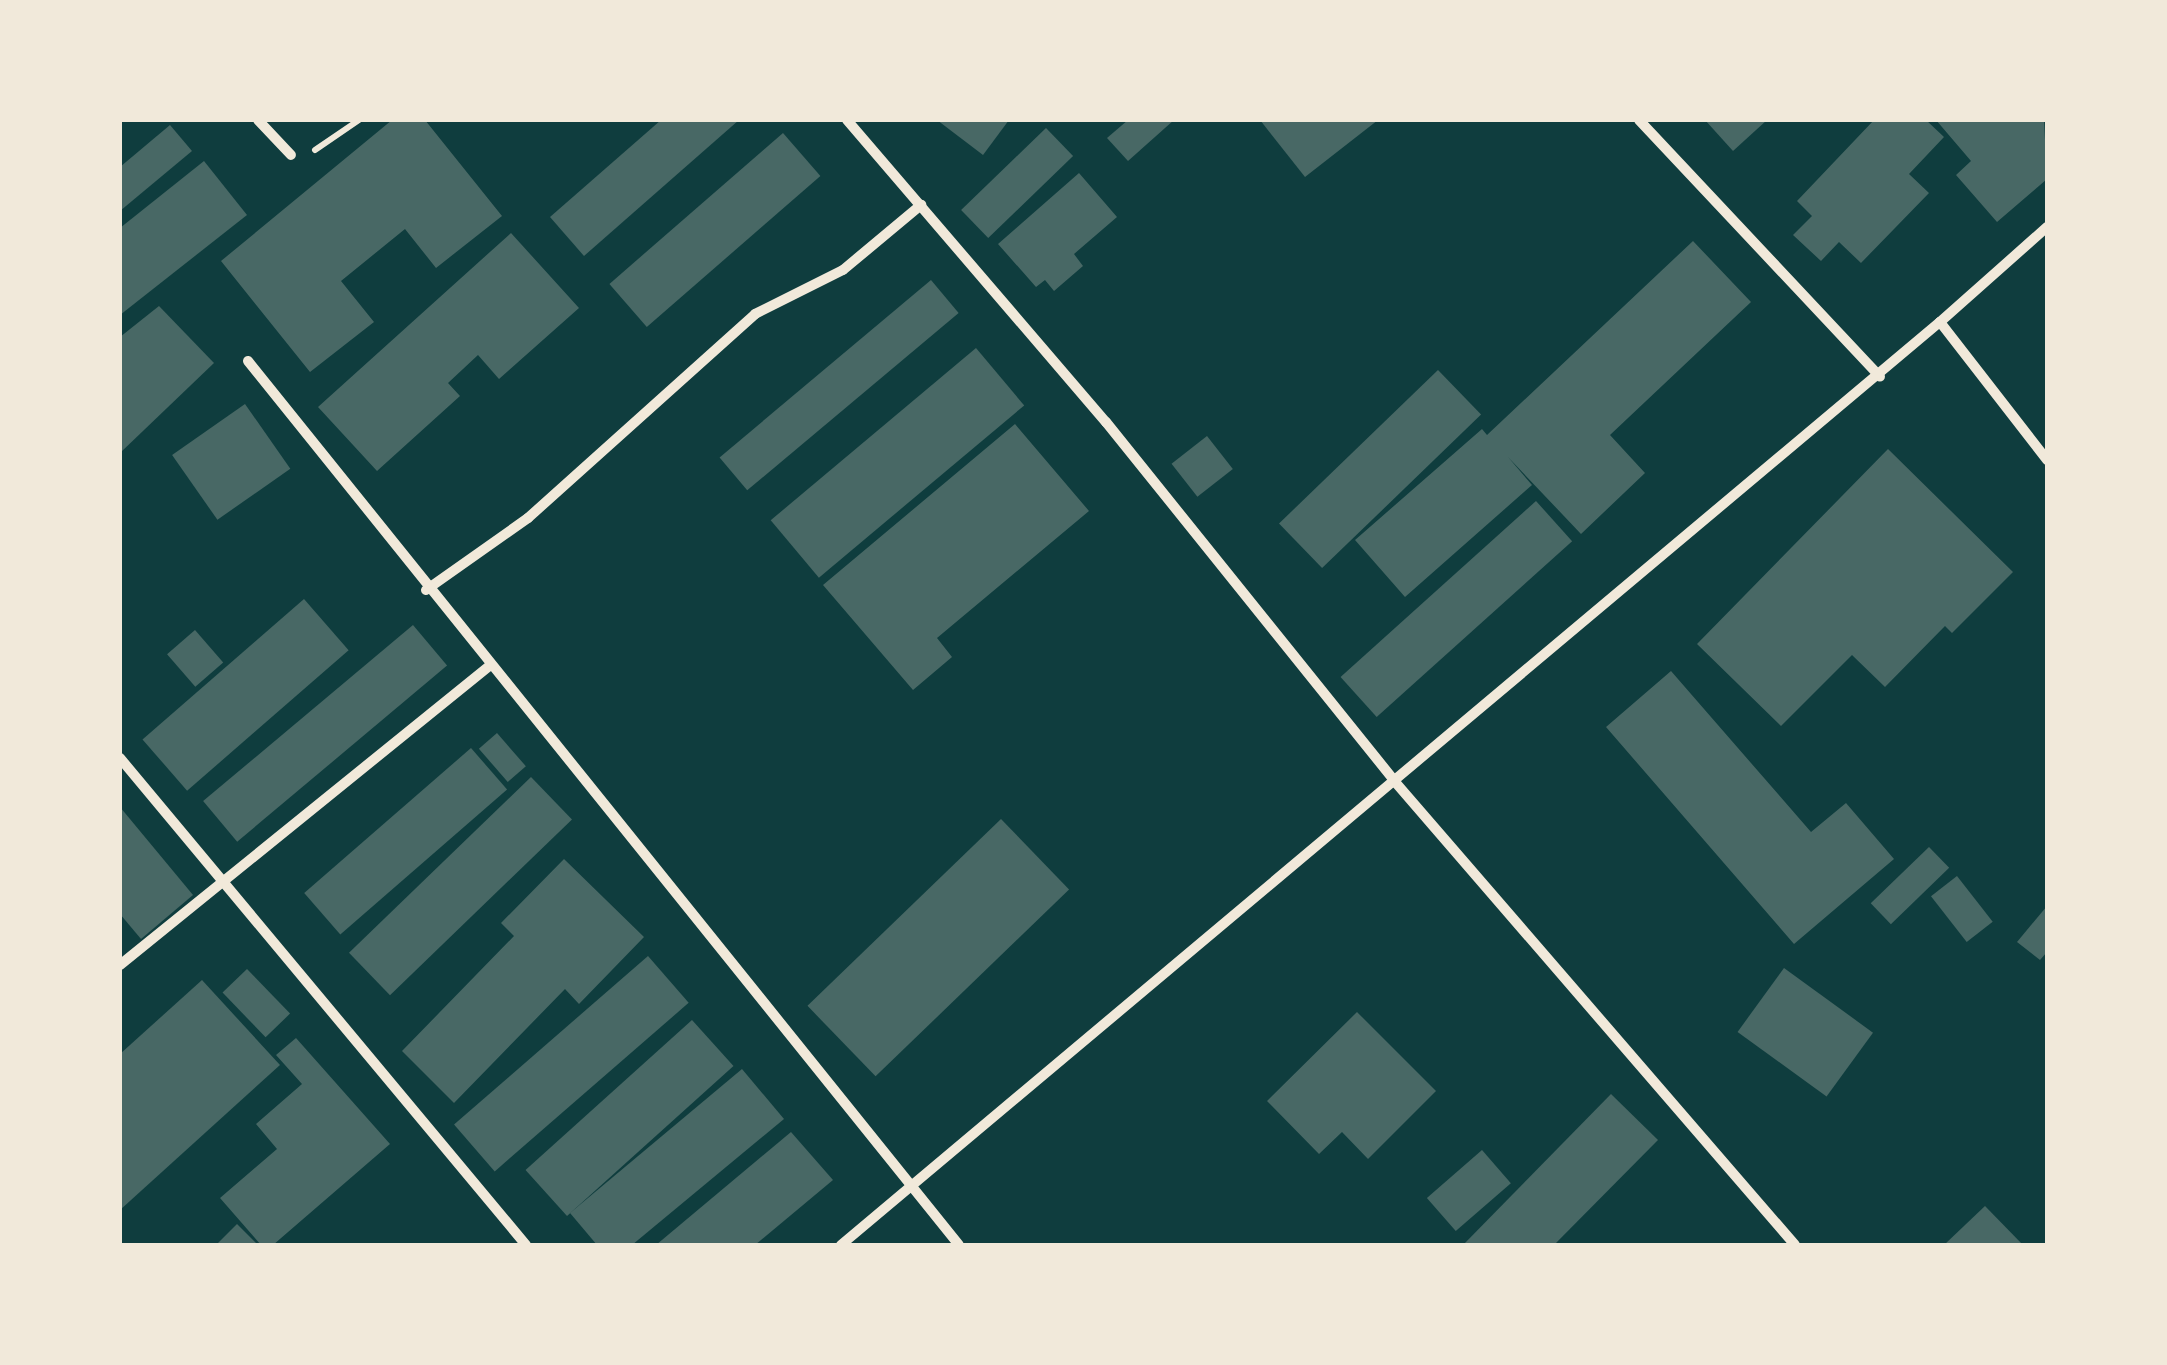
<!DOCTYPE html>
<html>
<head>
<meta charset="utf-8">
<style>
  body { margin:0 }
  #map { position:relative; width:2167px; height:1365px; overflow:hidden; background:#0f3d3e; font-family:"Archivo Narrow",sans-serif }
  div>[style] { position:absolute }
  .building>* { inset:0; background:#486865; transform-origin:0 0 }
  .path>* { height:6px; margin:-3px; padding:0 3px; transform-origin:3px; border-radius:3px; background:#f1e9da }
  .minor>* { height:10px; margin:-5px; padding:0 5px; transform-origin:5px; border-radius:5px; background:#f1e9da }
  span { translate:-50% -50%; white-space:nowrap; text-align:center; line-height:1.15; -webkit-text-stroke:9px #f1e9da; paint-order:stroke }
  .frame { position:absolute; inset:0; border:122px solid #f1e9da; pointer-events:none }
</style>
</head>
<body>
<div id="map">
  <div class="building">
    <div style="clip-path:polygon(392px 120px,425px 120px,502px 216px,436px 268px,405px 229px,341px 281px,374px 322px,310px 372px,221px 261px)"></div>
    <div style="clip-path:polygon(661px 120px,739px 120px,584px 256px,550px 217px)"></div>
    <div style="clip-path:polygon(937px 120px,1009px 120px,983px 155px)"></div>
    <div style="clip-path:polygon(1128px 120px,1174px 120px,1128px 161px,1107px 138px)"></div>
    <div style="clip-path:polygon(1260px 120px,1378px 120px,1305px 177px)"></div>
    <div style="clip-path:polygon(1705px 120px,1767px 120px,1733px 151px)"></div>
    <div style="clip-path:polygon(1874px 120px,1926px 120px,1944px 137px,1909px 174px,1929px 193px,1861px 263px,1839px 242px,1821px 261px,1793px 235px,1812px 216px,1797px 201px)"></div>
    <div style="clip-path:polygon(1936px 120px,2044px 120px,2047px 179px,1997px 222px,1956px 175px,1971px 161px)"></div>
    <div style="clip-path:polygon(170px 125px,192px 151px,120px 211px,120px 167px)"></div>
    <div style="left:1046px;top:128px;width:39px;height:118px;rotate:46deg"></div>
    <div style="left:783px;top:133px;width:57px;height:230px;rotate:49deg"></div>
    <div style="clip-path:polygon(204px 161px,247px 215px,120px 315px,120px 228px)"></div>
    <div style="clip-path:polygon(1079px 173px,1117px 217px,1074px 254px,1083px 266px,1054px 291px,1045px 280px,1036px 287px,998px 244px)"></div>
    <div style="clip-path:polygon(511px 233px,579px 308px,499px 379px,478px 355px,448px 383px,460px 396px,377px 471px,318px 407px)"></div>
    <div style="clip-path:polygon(1693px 241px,1751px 302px,1610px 435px,1645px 473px,1581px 534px,1508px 457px,1532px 485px,1405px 597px,1355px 540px,1482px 429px,1487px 435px)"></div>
    <div style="left:931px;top:280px;width:43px;height:276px;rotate:50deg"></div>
    <div style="clip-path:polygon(159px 306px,214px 363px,120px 453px,120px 337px)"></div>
    <div style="left:976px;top:348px;width:75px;height:268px;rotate:50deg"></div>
    <div style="left:1438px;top:370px;width:62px;height:221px;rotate:46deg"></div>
    <div style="left:245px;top:404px;width:79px;height:89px;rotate:55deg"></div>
    <div style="clip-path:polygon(1015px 424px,1089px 511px,937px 638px,952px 657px,913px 690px,823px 585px)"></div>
    <div style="left:1207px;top:436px;width:42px;height:45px;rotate:52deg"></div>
    <div style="clip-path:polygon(1888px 449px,2013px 572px,1952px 633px,1945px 626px,1885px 687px,1852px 655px,1781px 726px,1697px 644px)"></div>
    <div style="left:1536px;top:501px;width:54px;height:263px;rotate:48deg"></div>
    <div style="left:304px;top:599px;width:68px;height:214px;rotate:49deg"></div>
    <div style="left:413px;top:625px;width:53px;height:274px;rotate:50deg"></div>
    <div style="left:195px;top:630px;width:43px;height:37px;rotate:49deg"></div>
    <div style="clip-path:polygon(1671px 671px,1811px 832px,1846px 803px,1894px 859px,1794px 944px,1606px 727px)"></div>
    <div style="left:497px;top:733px;width:44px;height:24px;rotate:49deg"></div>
    <div style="left:471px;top:748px;width:55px;height:221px;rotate:49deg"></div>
    <div style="left:531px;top:777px;width:59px;height:253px;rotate:46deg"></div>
    <div style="clip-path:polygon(120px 807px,193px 895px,141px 939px,120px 914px)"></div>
    <div style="left:1001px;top:819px;width:98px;height:269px;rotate:46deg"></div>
    <div style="left:1929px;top:847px;width:29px;height:81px;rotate:46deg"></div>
    <div style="clip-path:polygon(564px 859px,644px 937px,579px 1004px,565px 989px,454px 1103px,402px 1051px,514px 936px,501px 923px)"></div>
    <div style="left:1957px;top:876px;width:58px;height:33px;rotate:52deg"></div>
    <div style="clip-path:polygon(2047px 906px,2047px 952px,2040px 960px,2017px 942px)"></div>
    <div style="left:648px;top:956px;width:62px;height:257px;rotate:49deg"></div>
    <div style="left:1784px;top:968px;width:110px;height:79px;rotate:36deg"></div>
    <div style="left:247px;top:969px;width:62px;height:34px;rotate:46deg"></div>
    <div style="clip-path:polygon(202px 980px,280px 1065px,120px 1210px,120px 1054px)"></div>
    <div style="clip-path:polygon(1357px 1012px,1436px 1091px,1368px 1159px,1342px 1132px,1319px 1154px,1267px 1101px)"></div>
    <div style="left:692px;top:1020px;width:62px;height:224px;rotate:48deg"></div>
    <div style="clip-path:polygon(296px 1038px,390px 1144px,273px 1245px,261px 1245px,220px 1198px,277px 1149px,256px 1124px,302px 1084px,276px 1055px)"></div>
    <div style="clip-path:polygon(742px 1069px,784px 1119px,632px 1245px,597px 1245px,570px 1213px)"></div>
    <div style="clip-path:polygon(1611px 1094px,1658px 1140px,1554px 1245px,1463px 1245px)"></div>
    <div style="clip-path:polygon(791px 1132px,833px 1180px,755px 1245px,656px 1245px)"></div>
    <div style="left:1482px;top:1150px;width:44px;height:73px;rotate:49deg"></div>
    <div style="clip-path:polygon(1985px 1206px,2023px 1245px,1944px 1245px)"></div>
    <div style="clip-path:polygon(237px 1224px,258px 1245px,216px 1245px)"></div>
  </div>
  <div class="path">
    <div style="left:315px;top:150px;width:53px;rotate:-34.3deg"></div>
  </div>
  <div class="minor">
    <div style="left:258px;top:120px;width:48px;rotate:46.7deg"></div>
    <div style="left:847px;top:120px;width:398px;rotate:49.4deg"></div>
    <div style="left:1106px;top:422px;width:463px;rotate:51.2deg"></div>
    <div style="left:1396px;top:783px;width:610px;rotate:49.18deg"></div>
    <div style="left:1639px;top:120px;width:352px;rotate:46.8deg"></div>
    <div style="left:1940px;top:322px;width:143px;rotate:-41.6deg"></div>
    <div style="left:248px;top:361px;width:1134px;rotate:51.19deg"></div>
    <div style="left:426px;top:590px;width:125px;rotate:-35.2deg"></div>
    <div style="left:528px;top:518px;width:305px;rotate:-41.9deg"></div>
    <div style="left:755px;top:314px;width:98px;rotate:-26.6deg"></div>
    <div style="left:843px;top:270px;width:102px;rotate:-39.8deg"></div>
    <div style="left:120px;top:758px;width:634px;rotate:50.18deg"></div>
    <div style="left:120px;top:965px;width:477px;rotate:-39deg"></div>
    <div style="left:841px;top:1245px;width:1435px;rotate:-40.03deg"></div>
    <div style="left:1940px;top:322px;width:175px;rotate:52.2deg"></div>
  </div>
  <div class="frame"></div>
</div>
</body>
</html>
